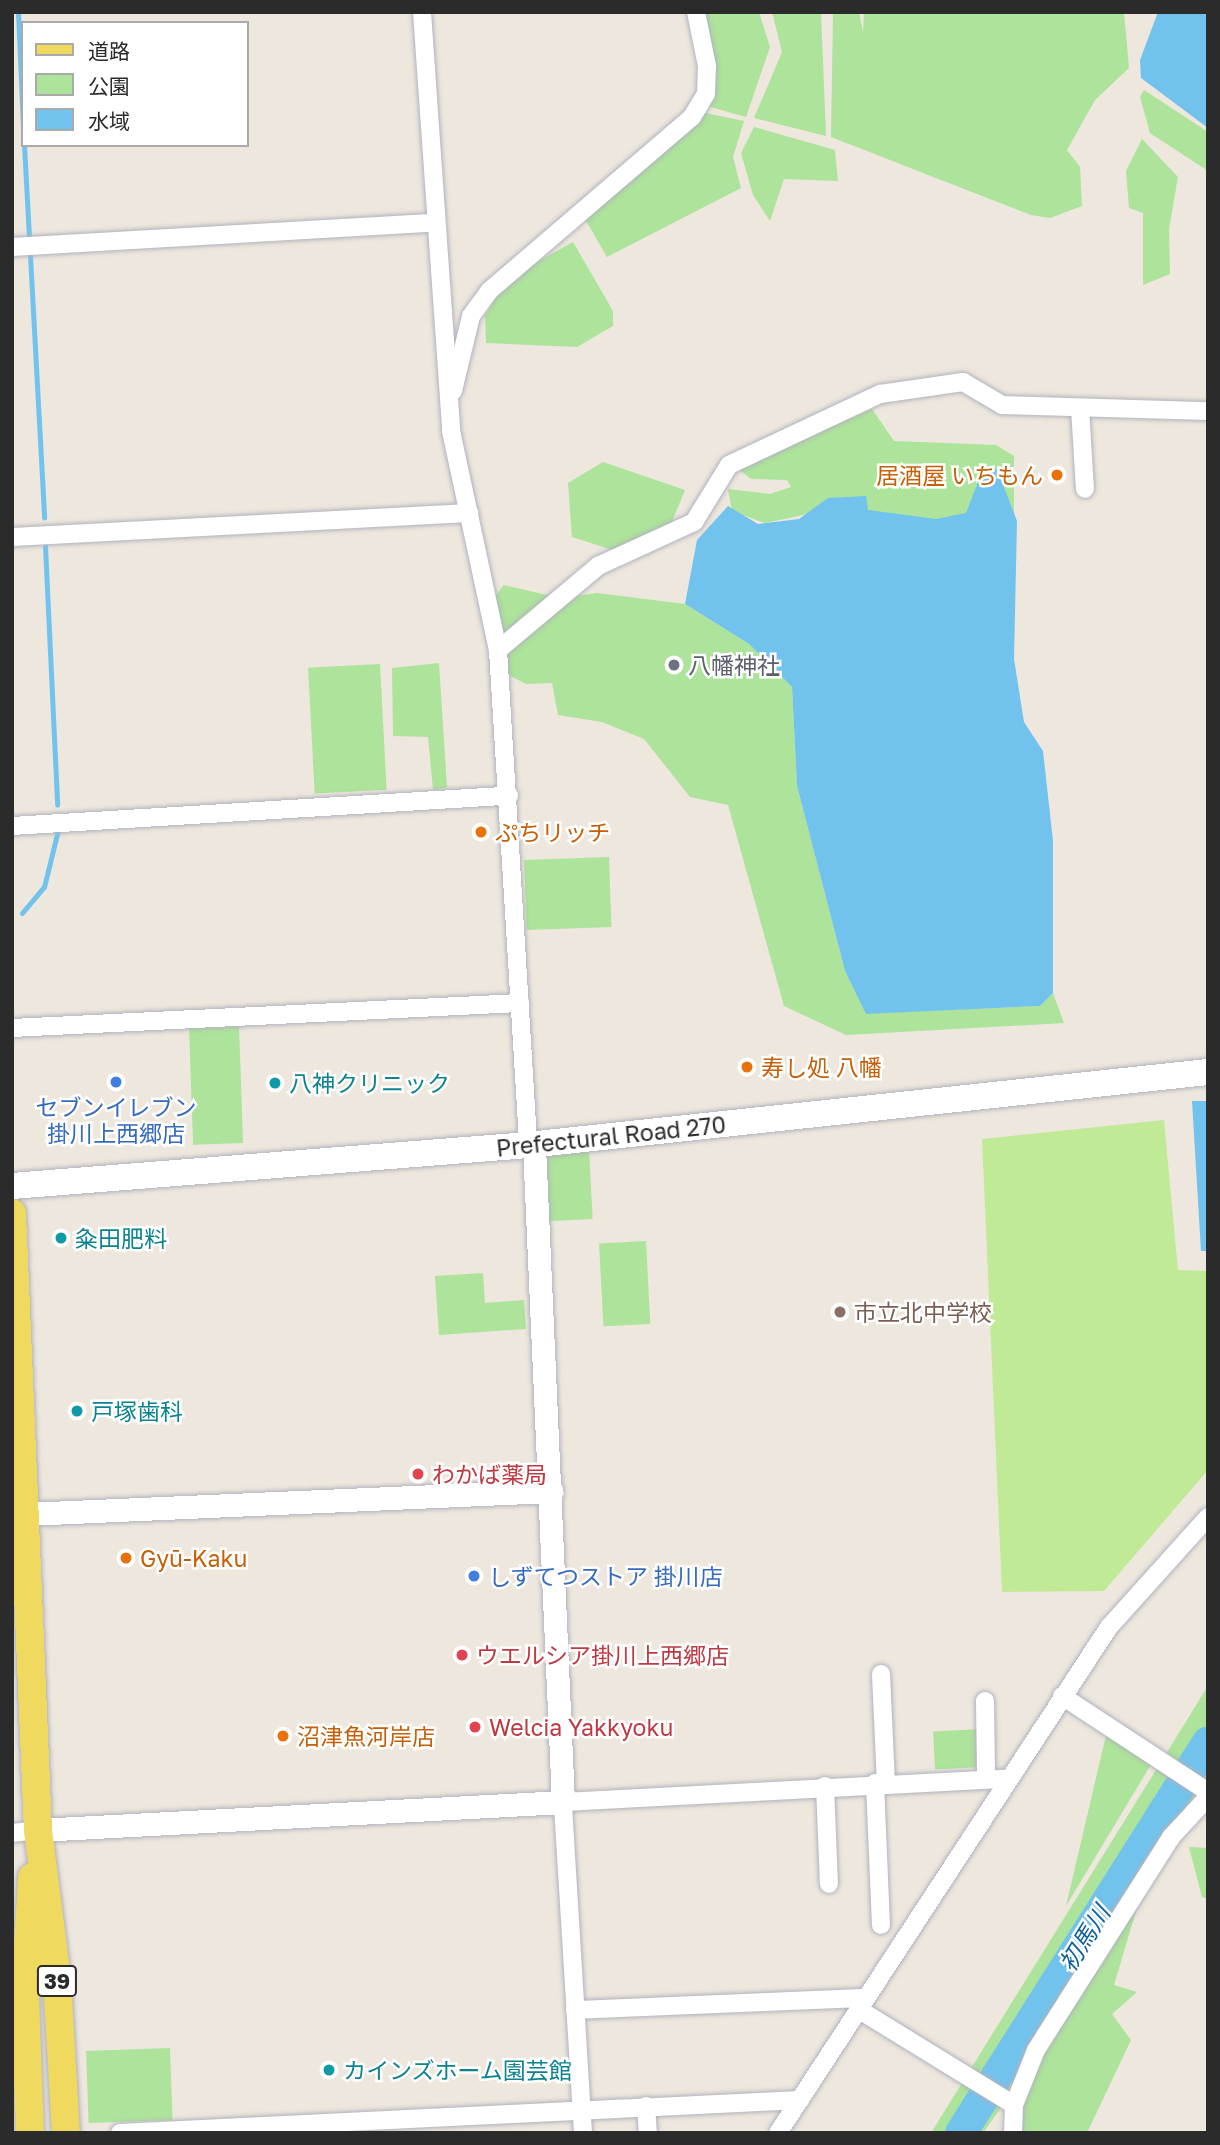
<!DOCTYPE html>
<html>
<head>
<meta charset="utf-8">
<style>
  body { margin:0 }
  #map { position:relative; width:1220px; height:2145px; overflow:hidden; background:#ede7dd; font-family:"Golos Text","Noto Sans JP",sans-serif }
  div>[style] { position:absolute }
  .green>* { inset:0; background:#ade39a; transform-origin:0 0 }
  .pitch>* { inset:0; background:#c0ea96 }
  .water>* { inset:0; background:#71c3ee }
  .stream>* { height:5px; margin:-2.5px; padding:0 2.5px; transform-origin:2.5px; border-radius:2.5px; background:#71c3ee }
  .river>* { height:32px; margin:-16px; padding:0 16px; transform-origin:16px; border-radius:16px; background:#71c3ee }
  .roads { filter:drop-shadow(0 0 2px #b1b2be) drop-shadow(0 0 2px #b1b2be) }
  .minor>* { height:18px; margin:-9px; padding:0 9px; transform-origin:9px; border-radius:9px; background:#fff }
  .tertiary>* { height:23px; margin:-11.5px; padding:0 11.5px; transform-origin:11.5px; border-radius:11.5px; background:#fff }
  .secondary>* { height:26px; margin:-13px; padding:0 13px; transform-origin:13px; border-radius:13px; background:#fff }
  .primary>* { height:28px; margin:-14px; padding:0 14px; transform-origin:14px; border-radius:14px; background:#f0d95f }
  .dots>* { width:19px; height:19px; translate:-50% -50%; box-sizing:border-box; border:4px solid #fff; border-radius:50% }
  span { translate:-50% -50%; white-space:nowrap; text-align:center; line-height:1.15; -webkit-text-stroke:5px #fff; paint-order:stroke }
  .shield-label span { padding:2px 5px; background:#fff; border:2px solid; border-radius:5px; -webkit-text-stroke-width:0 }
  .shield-label { font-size:21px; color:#2b2b2b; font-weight:700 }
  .food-label { font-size:23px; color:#c56008 }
  .right { translate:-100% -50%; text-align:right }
  .left { translate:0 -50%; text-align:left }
  .worship-label { font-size:23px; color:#5b616d }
  .culture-label { font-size:23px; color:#0d838f }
  .shop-label { font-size:23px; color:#366cbe }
  .street-label { font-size:23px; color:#2b2b2b }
  .education-label { font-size:23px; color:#785e54 }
  .health-label { font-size:23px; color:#be3a42 }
  .water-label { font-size:24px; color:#0e609b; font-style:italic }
  .frame { position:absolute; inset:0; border:14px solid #2b2b2b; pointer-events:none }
  .legend { position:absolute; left:21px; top:21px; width:228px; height:126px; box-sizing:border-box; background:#fff; border:2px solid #aaa; margin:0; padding:9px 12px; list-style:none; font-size:21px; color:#2b2b2b }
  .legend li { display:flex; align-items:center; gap:14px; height:35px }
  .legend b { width:35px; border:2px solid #aaa }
</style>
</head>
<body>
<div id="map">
  <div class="green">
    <div style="clip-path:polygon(701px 12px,759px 12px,770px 47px,746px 117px,700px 104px)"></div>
    <div style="clip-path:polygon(772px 12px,821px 12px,826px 136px,754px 118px,782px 52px)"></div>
    <div style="clip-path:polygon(833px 12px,859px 12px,863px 32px,864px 12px,1124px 12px,1129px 68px,1095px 100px,1067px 150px,1080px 167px,1082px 206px,1050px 218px,1031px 215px,831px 137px)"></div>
    <div style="clip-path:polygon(1144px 90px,1208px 132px,1208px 171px,1150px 133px,1140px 97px)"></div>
    <div style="clip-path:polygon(696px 111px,744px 121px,733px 157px,741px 188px,607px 257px,581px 212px)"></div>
    <div style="clip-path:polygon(754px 127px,835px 150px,838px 181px,784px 179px,770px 221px,753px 195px,741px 153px)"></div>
    <div style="clip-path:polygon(1142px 139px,1178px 177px,1169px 229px,1170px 274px,1143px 285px,1143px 213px,1129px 208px,1126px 171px)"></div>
    <div style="clip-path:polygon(573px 242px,613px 311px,613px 326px,577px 347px,486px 343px,485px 316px,497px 295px,528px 267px)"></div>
    <div style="clip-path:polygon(872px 409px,894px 441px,996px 445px,1014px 456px,1014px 532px,822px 511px,765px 523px,732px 511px,728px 489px,770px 494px,791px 487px,787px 480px,751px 479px,737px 468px)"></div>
    <div style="clip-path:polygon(603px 462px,685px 490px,671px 524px,619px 552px,572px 537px,568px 483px)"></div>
    <div style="clip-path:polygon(504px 585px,560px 598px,597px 593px,685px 604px,749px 644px,792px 687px,797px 786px,845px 971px,866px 1013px,1040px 1006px,1053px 993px,1064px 1023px,846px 1035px,784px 1006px,728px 805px,690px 797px,644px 739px,602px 722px,558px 715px,552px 683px,526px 684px,499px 670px,493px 599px)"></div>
    <div style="clip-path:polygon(439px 663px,447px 788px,433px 790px,428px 737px,393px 736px,392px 668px)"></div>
    <div style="left:380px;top:664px;width:126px;height:72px;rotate:87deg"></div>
    <div style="left:609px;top:857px;width:70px;height:85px;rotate:88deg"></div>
    <div style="left:239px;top:1026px;width:117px;height:50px;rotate:88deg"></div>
    <div style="left:589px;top:1149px;width:70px;height:45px;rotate:87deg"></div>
    <div style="left:646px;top:1241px;width:83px;height:47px;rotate:87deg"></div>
    <div style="clip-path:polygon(483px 1273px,485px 1303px,524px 1300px,526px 1329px,439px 1335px,435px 1276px)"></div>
    <div style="clip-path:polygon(1208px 1686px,1208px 1777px,1173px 1829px,1139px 1901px,1114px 1985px,1137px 1992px,1112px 2014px,1131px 2040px,1087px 2133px,1016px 2133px,1010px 2095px,983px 2133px,931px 2133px)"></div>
    <div style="left:981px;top:1729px;width:38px;height:48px;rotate:87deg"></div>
    <div style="clip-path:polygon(1107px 1731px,1153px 1761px,1066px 1906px)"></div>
    <div style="clip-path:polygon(1189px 1847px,1208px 1848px,1208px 1899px,1202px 1897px)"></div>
    <div style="left:170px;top:2048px;width:72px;height:84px;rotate:88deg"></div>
  </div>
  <div class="pitch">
    <div style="clip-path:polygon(1164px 1120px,1178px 1270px,1208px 1271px,1208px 1470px,1104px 1591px,1002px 1592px,982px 1139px)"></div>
  </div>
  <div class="water">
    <div style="clip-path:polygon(1158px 12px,1208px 12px,1208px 128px,1141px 78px,1140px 60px)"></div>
    <div style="clip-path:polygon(997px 469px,1017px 521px,1014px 659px,1024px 722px,1043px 751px,1053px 841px,1053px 993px,1040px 1006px,866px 1014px,845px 971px,797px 786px,792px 687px,749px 644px,685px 604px,697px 540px,728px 506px,758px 524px,799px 519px,828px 498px,866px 496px,868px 510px,936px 519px,966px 513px,982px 472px)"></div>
    <div style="clip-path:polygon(1192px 1101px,1208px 1101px,1208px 1251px,1201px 1251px)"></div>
  </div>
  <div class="stream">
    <div style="left:18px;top:12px;width:113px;rotate:87.5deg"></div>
    <div style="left:24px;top:145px;width:373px;rotate:86.9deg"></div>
    <div style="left:45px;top:546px;width:259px;rotate:87.3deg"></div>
    <div style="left:22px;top:913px;width:34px;rotate:-50deg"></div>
    <div style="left:44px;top:887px;width:59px;rotate:-76.2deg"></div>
  </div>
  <div class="river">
    <div style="left:961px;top:2133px;width:462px;rotate:-57.7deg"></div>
  </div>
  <div class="roads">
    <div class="minor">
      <div style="left:422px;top:12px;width:420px;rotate:86deg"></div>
      <div style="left:451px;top:431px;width:224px;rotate:77.9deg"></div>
      <div style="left:498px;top:650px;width:496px;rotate:86.5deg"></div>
      <div style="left:12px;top:247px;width:423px;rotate:-3.3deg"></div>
      <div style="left:453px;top:391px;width:77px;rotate:-76.5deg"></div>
      <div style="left:471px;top:316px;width:31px;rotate:-54deg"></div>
      <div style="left:489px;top:291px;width:267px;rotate:-40.6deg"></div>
      <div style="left:692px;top:117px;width:27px;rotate:-59deg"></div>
      <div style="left:706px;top:94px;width:28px;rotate:-88deg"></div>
      <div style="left:707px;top:66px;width:55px;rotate:-101.5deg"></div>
      <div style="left:1080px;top:408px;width:81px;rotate:86.5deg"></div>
      <div style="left:12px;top:537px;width:458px;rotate:-3deg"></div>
      <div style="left:498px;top:650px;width:131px;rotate:-40deg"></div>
      <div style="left:598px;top:566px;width:106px;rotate:-24.6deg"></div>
      <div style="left:694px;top:522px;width:67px;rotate:-58.4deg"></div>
      <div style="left:729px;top:465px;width:167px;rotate:-25.2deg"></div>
      <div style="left:880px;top:394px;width:84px;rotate:-8.2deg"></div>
      <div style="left:963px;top:382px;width:45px;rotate:30.5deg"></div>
      <div style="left:1002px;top:405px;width:206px;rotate:1.7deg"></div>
      <div style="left:12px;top:826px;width:498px;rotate:-3.5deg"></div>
      <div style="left:12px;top:1028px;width:509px;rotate:-2.82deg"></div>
      <div style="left:881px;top:1674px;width:109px;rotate:87.4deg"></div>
      <div style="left:1062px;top:1696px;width:175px;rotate:33.3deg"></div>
      <div style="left:985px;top:1701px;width:76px;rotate:89.2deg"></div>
      <div style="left:875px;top:1783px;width:142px;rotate:87.6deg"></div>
      <div style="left:825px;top:1786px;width:98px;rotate:87.7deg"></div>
      <div style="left:12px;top:1833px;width:26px;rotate:-7deg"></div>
      <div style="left:858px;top:2009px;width:183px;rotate:31.6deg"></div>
      <div style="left:1014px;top:2105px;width:28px;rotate:92deg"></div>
      <div style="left:575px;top:2010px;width:290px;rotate:-2.4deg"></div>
      <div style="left:1014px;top:2105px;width:59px;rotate:-68.2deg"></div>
      <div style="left:1036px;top:2050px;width:252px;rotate:-57.6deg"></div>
      <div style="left:1171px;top:1837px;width:54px;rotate:-47.2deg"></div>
      <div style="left:646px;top:2106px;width:27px;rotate:86deg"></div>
      <div style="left:120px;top:2133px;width:681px;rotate:-2.78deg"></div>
      <div style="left:583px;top:2133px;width:332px;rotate:-93.5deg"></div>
      <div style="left:563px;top:1802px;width:444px;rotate:-3deg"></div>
      <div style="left:778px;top:2133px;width:605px;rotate:-56.81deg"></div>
      <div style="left:1109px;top:1627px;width:148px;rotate:-48deg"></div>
    </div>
    <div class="tertiary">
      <div style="left:26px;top:1514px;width:526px;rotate:-2.51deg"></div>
      <div style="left:38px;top:1830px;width:526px;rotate:-3.05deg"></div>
      <div style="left:563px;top:1802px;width:658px;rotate:-92.53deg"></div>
    </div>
    <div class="secondary">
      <div style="left:12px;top:1186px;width:518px;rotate:-4.54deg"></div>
      <div style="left:528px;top:1145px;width:684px;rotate:-6.13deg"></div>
    </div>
    <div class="primary">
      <div style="left:12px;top:1213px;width:618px;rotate:87.59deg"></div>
      <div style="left:38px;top:1830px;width:150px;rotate:82.7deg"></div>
      <div style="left:57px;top:1979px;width:154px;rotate:86.7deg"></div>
      <div style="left:30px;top:2133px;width:135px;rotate:-92.1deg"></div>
      <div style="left:25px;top:1998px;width:121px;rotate:-86.7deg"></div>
    </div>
  </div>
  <div class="dots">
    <div style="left:1057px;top:475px;background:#e8710a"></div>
    <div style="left:674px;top:665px;background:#6b7280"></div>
    <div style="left:481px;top:832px;background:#e8710a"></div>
    <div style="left:747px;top:1067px;background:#e8710a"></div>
    <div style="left:116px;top:1082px;background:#3f7fe0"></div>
    <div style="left:275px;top:1083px;background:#0f9aa8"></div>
    <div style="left:61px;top:1238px;background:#0f9aa8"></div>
    <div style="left:840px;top:1312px;background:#8d6e63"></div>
    <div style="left:77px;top:1411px;background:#0f9aa8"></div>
    <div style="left:418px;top:1474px;background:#e0444e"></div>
    <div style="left:126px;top:1558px;background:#e8710a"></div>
    <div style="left:474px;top:1576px;background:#3f7fe0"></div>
    <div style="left:462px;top:1655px;background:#e0444e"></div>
    <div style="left:475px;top:1727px;background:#e0444e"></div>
    <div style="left:283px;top:1736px;background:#e8710a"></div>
    <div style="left:329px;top:2070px;background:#0f9aa8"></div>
  </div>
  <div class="shield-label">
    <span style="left:57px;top:1981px">39</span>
  </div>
  <div class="food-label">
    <span class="right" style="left:1043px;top:475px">居酒屋 いちもん</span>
    <span class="left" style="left:495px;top:832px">ぷちリッチ</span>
    <span class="left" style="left:761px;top:1067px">寿し処 八幡</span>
    <span class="left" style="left:140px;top:1558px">Gyū-Kaku</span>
    <span class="left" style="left:297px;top:1736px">沼津魚河岸店</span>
  </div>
  <div class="worship-label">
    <span class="left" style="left:688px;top:665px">八幡神社</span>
  </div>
  <div class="culture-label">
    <span class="left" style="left:289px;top:1083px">八神クリニック</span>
    <span class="left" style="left:75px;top:1238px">粂田肥料</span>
    <span class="left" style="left:91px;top:1411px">戸塚歯科</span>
    <span class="left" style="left:343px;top:2070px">カインズホーム園芸館</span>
  </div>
  <div class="shop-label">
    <span style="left:116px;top:1120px">セブンイレブン<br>掛川上西郷店</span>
    <span class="left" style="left:488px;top:1576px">しずてつストア 掛川店</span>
  </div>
  <div class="street-label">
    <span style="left:611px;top:1136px;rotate:-6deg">Prefectural Road 270</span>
  </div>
  <div class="education-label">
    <span class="left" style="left:854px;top:1312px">市立北中学校</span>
  </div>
  <div class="health-label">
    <span class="left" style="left:432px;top:1474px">わかば薬局</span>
    <span class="left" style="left:476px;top:1655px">ウエルシア掛川上西郷店</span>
    <span class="left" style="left:489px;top:1727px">Welcia Yakkyoku</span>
  </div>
  <div class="water-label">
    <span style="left:1084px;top:1938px;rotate:-58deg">初馬川</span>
  </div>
  <div class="frame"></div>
  <ul class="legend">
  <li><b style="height:9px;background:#f0d95f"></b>道路</li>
  <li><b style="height:19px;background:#ade39a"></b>公園</li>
  <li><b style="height:19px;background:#71c3ee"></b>水域</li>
  </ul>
</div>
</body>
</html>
